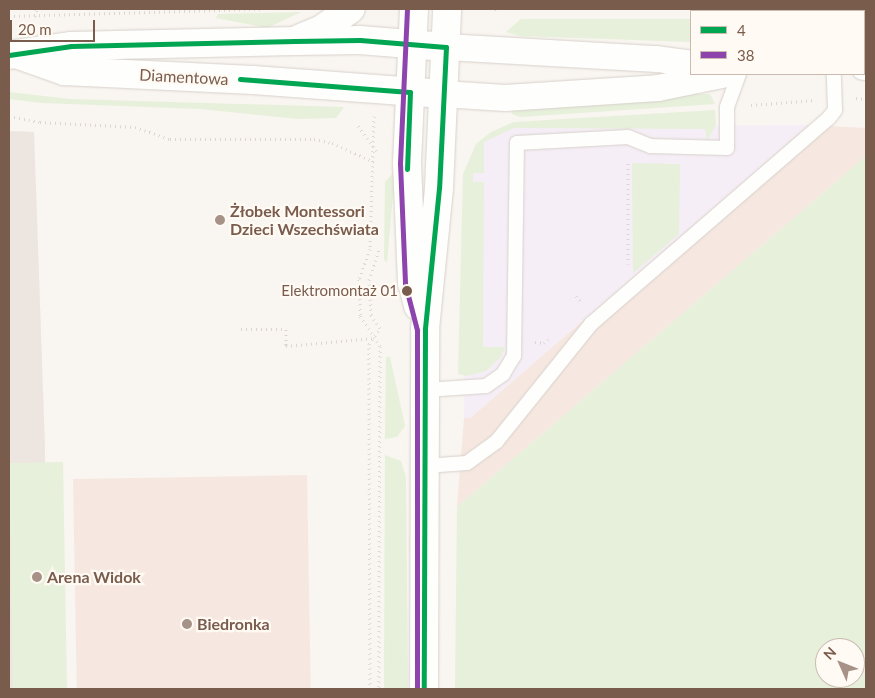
<!DOCTYPE html>
<html>
<head>
<meta charset="utf-8">
<style>
  body { margin:0 }
  #map { position:relative; width:875px; height:698px; overflow:hidden; background:#f9f5f0; font-family:Lato,sans-serif }
  div>[style] { position:absolute }
  .commercial>* { inset:0; background:#f6e8e1; transform-origin:0 0 }
  .industrial>* { inset:0; background:#ede5e0 }
  .education>* { inset:0; background:#f6eef6 }
  .green>* { inset:0; background:#e7f0db; transform-origin:0 0 }
  .path>* { height:3px; margin-top:-1.5px; transform-origin:0; background:repeating-linear-gradient(90deg,#dcd5d0 0 1px,transparent 0 5px) }
  .roads { filter:drop-shadow(0 0 1px #d7d1cb) drop-shadow(0 0 1px #d7d1cb) }
  .lane>* { height:14px; margin:-7px; padding:0 7px; transform-origin:7px; border-radius:7px; background:#fefefd }
  .street>* { height:26px; margin:-13px; padding:0 13px; transform-origin:13px; border-radius:13px; background:#fefefd }
  .secondary>* { height:28px; margin:-14px; padding:0 14px; transform-origin:14px; border-radius:14px; background:#fefefd }
  .bus-1>* { height:5px; margin:-2.5px; padding:0 2.5px; transform-origin:2.5px; border-radius:2.5px; background:#00a651 }
  .bus-2>* { height:5px; margin:-2.5px; padding:0 2.5px; transform-origin:2.5px; border-radius:2.5px; background:#8e44ad }
  .dots>* { width:14px; height:14px; translate:-50% -50%; box-sizing:border-box; border:2px solid #fffaf3; border-radius:50% }
  span { translate:-50% -50%; white-space:nowrap; text-align:center; line-height:1.15; -webkit-text-stroke:4.5px #fffaf3; paint-order:stroke }
  .bus-label { font-size:15px; color:#7a5c4d }
  .right { translate:-100% -50%; text-align:right }
  .street-label { font-size:16px; color:#7a5c4d }
  .poi-label { font-size:16px; color:#7a5c4d; font-weight:700 }
  .left { translate:0 -50%; text-align:left }
  .frame { position:absolute; inset:0; border:10px solid #7a5c4d; pointer-events:none }
  .legend { position:absolute; left:690px; top:10px; width:175px; height:65px; box-sizing:border-box; background:#fffaf3; border:1px solid #cabbb1; margin:0; padding:6px 9px; list-style:none; font-size:15px; color:#7a5c4d }
  .legend li { display:flex; align-items:center; gap:10px; height:25px }
  .legend b { width:25px; border:1px solid #cabbb1 }
  .north { position:absolute; left:815px; top:638px; width:50px; height:50px; box-sizing:border-box; background:#fffaf3; border:1px solid #cabbb1; border-radius:50%; rotate:314deg; font-size:14px; font-weight:700; line-height:20px; text-align:center; color:#7a5c4d }
  .north::after { content:''; display:block; margin:auto; width:18px; height:22px; background:#a69286; clip-path:polygon(50% 0,100% 100%,50% 72%,0 100%) }
  .scale { position:absolute; left:10px; top:20px; width:85px; height:22px; box-sizing:border-box; border:2px solid #7a5c4d; border-top:0; padding-left:6px; font-size:15px; line-height:18px; white-space:nowrap; color:#7a5c4d; -webkit-text-stroke:4px #fffaf3; paint-order:stroke }
</style>
</head>
<body>
<div id="map">
  <div class="commercial">
    <div style="clip-path:polygon(809px 125px,866px 128px,866px 156px,457px 507px,464px 418px,470px 418px)"></div>
    <div style="left:307px;top:475px;width:214px;height:234px;rotate:89deg"></div>
  </div>
  <div class="industrial">
    <div style="clip-path:polygon(9px 131px,34px 132px,45px 448px,43px 689px,9px 689px)"></div>
  </div>
  <div class="education">
    <div style="clip-path:polygon(809px 125px,470px 418px,464px 418px,465px 174px,486px 139px,512px 126px)"></div>
  </div>
  <div class="green">
    <div style="clip-path:polygon(301px 12px,267px 28px,216px 18px,218px 14px)"></div>
    <div style="clip-path:polygon(521px 19px,691px 19px,691px 42px,519px 36px,506px 32px)"></div>
    <div style="clip-path:polygon(9px 92px,70px 99px,344px 107px,336px 118px,298px 119px,201px 109px,42px 103px,9px 99px)"></div>
    <div style="clip-path:polygon(699px 94px,710px 94px,715px 104px,520px 117px,512px 114px,513px 110px)"></div>
    <div style="clip-path:polygon(715px 110px,716px 125px,707px 141px,705px 129px,514px 128px,484px 142px,484px 173px,473px 173px,473px 182px,484px 182px,483px 347px,505px 347px,501px 357px,486px 371px,466px 376px,458px 374px,463px 174px,476px 144px,491px 132px,514px 122px)"></div>
    <div style="clip-path:polygon(evenodd,866px 156px,866px 689px,455px 689px,457px 507px,866px 156px,825px 648px,855px 648px,855px 678px,825px 678px,825px 648px)"></div>
    <div style="clip-path:polygon(632px 163px,680px 164px,679px 234px,633px 273px)"></div>
    <div style="clip-path:polygon(395px 171px,387px 262px,384px 260px,385px 182px)"></div>
    <div style="clip-path:polygon(386px 357px,390px 357px,405px 426px,397px 437px,385px 439px)"></div>
    <div style="clip-path:polygon(385px 455px,401px 461px,406px 477px,408px 689px,384px 689px)"></div>
    <div style="left:63px;top:462px;width:227px;height:54px;rotate:89deg"></div>
  </div>
  <div class="path">
    <div style="left:496px;top:9px;width:5px;rotate:68deg"></div>
    <div style="left:9px;top:16px;width:253px;rotate:-1.6deg"></div>
    <div style="left:35px;top:16px;width:7px;rotate:-74deg"></div>
    <div style="left:856px;top:98px;width:10px;rotate:6deg"></div>
    <div style="left:751px;top:105px;width:64px;rotate:-4.5deg"></div>
    <div style="left:9px;top:116px;width:32px;rotate:11deg"></div>
    <div style="left:40px;top:122px;width:95px;rotate:3deg"></div>
    <div style="left:135px;top:127px;width:37px;rotate:19deg"></div>
    <div style="left:170px;top:139px;width:144px"></div>
    <div style="left:314px;top:139px;width:18px;rotate:13deg"></div>
    <div style="left:332px;top:143px;width:46px;rotate:24.3deg"></div>
    <div style="left:374px;top:116px;width:133px;rotate:91.7deg"></div>
    <div style="left:370px;top:249px;width:32px;rotate:110deg"></div>
    <div style="left:359px;top:279px;width:37px;rotate:88deg"></div>
    <div style="left:360px;top:316px;width:36px;rotate:56deg"></div>
    <div style="left:380px;top:346px;width:343px;rotate:90.2deg"></div>
    <div style="left:358px;top:126px;width:34px;rotate:54deg"></div>
    <div style="left:628px;top:264px;width:104px;rotate:-90deg"></div>
    <div style="left:576px;top:296px;width:9px;rotate:49deg"></div>
    <div style="left:241px;top:329px;width:45px"></div>
    <div style="left:286px;top:329px;width:17px;rotate:90deg"></div>
    <div style="left:286px;top:346px;width:89px;rotate:-5.1deg"></div>
    <div style="left:535px;top:342px;width:9px;rotate:6deg"></div>
    <div style="left:544px;top:343px;width:6px;rotate:-39deg"></div>
    <div style="left:370px;top:689px;width:345px;rotate:-90.2deg"></div>
    <div style="left:369px;top:344px;width:19px;rotate:-55deg"></div>
    <div style="left:380px;top:328px;width:16px;rotate:-125deg"></div>
    <div style="left:371px;top:315px;width:35px;rotate:-93deg"></div>
    <div style="left:369px;top:280px;width:35px;rotate:-72deg"></div>
  </div>
  <div class="roads">
    <div class="lane">
      <div style="left:731px;top:9px;width:2px;rotate:90deg"></div>
      <div style="left:425px;top:390px;width:61px;rotate:-3.8deg"></div>
      <div style="left:486px;top:386px;width:21px;rotate:-35deg"></div>
      <div style="left:503px;top:374px;width:21px;rotate:-59deg"></div>
      <div style="left:514px;top:356px;width:213px;rotate:-89.2deg"></div>
      <div style="left:517px;top:143px;width:111px;rotate:-3.1deg"></div>
      <div style="left:628px;top:137px;width:24px;rotate:22deg"></div>
      <div style="left:650px;top:146px;width:77px;rotate:1.5deg"></div>
      <div style="left:727px;top:148px;width:41px;rotate:-90deg"></div>
      <div style="left:727px;top:107px;width:35px;rotate:-70deg"></div>
      <div style="left:425px;top:466px;width:42px;rotate:-4.1deg"></div>
      <div style="left:467px;top:463px;width:37px;rotate:-36deg"></div>
      <div style="left:497px;top:441px;width:150px;rotate:-51.2deg"></div>
      <div style="left:591px;top:324px;width:315px;rotate:-40.9deg"></div>
      <div style="left:829px;top:118px;width:10px;rotate:-53deg"></div>
      <div style="left:835px;top:110px;width:36px;rotate:-92deg"></div>
    </div>
    <div class="street">
      <div style="left:446px;top:47px;width:211px;rotate:3.3deg"></div>
      <div style="left:657px;top:59px;width:34px;rotate:8deg"></div>
      <div style="left:864px;top:67px;width:2px"></div>
      <div style="left:443px;top:94px;width:62px;rotate:3.7deg"></div>
      <div style="left:505px;top:98px;width:153px;rotate:-3.7deg"></div>
      <div style="left:658px;top:88px;width:70px;rotate:-11.5deg"></div>
    </div>
    <div class="secondary">
      <div style="left:414px;top:9px;width:154px;rotate:92.6deg"></div>
      <div style="left:407px;top:163px;width:120px;rotate:87.6deg"></div>
      <div style="left:412px;top:283px;width:24px;rotate:75deg"></div>
      <div style="left:301px;top:38px;width:23px;rotate:-23deg"></div>
      <div style="left:322px;top:29px;width:35px;rotate:-35deg"></div>
      <div style="left:9px;top:55px;width:63px;rotate:-8.3deg"></div>
      <div style="left:71px;top:46px;width:224px;rotate:-1.3deg"></div>
      <div style="left:295px;top:41px;width:65px;rotate:-0.9deg"></div>
      <div style="left:360px;top:40px;width:86px;rotate:4.7deg"></div>
      <div style="left:19px;top:55px;width:48px;rotate:19.6deg"></div>
      <div style="left:64px;top:71px;width:189px;rotate:2.7deg"></div>
      <div style="left:253px;top:80px;width:191px;rotate:4.2deg"></div>
      <div style="left:424px;top:689px;width:360px;rotate:-89.8deg"></div>
      <div style="left:425px;top:329px;width:142px;rotate:-84.3deg"></div>
      <div style="left:439px;top:188px;width:179px;rotate:-87.4deg"></div>
    </div>
  </div>
  <div class="bus-1">
    <div style="left:9px;top:55px;width:63px;rotate:-8.3deg"></div>
    <div style="left:71px;top:46px;width:224px;rotate:-1.3deg"></div>
    <div style="left:295px;top:41px;width:65px;rotate:-0.9deg"></div>
    <div style="left:360px;top:40px;width:86px;rotate:4.7deg"></div>
    <div style="left:446px;top:47px;width:141px;rotate:92.8deg"></div>
    <div style="left:439px;top:188px;width:142px;rotate:95.7deg"></div>
    <div style="left:425px;top:329px;width:360px;rotate:90.2deg"></div>
    <div style="left:240px;top:79px;width:170px;rotate:4.4deg"></div>
    <div style="left:410px;top:92px;width:77px;rotate:92.2deg"></div>
  </div>
  <div class="bus-2">
    <div style="left:407px;top:9px;width:154px;rotate:92.6deg"></div>
    <div style="left:400px;top:163px;width:121px;rotate:87.6deg"></div>
    <div style="left:405px;top:284px;width:48px;rotate:75.4deg"></div>
    <div style="left:417px;top:330px;width:359px;rotate:90deg"></div>
  </div>
  <div class="dots">
    <div style="left:220px;top:220px;background:#a69286"></div>
    <div style="left:407px;top:291px;background:#7a5c4d"></div>
    <div style="left:37px;top:577px;background:#a69286"></div>
    <div style="left:187px;top:624px;background:#a69286"></div>
  </div>
  <div class="bus-label">
    <span class="right" style="left:398px;top:291px">Elektromontaż 01</span>
  </div>
  <div class="street-label">
    <span style="left:184px;top:77px;rotate:3deg">Diamentowa</span>
  </div>
  <div class="poi-label">
    <span class="left" style="left:230px;top:220px">Żłobek Montessori<br>Dzieci Wszechświata</span>
    <span class="left" style="left:47px;top:577px">Arena Widok</span>
    <span class="left" style="left:197px;top:624px">Biedronka</span>
  </div>
  <div class="frame"></div>
  <ul class="legend">
  <li><b style="height:6px;background:#00a651"></b>4</li>
  <li><b style="height:6px;background:#8e44ad"></b>38</li>
  </ul>
  <div class="north">N</div>
  <div class="scale">20 m</div>
</div>
</body>
</html>
